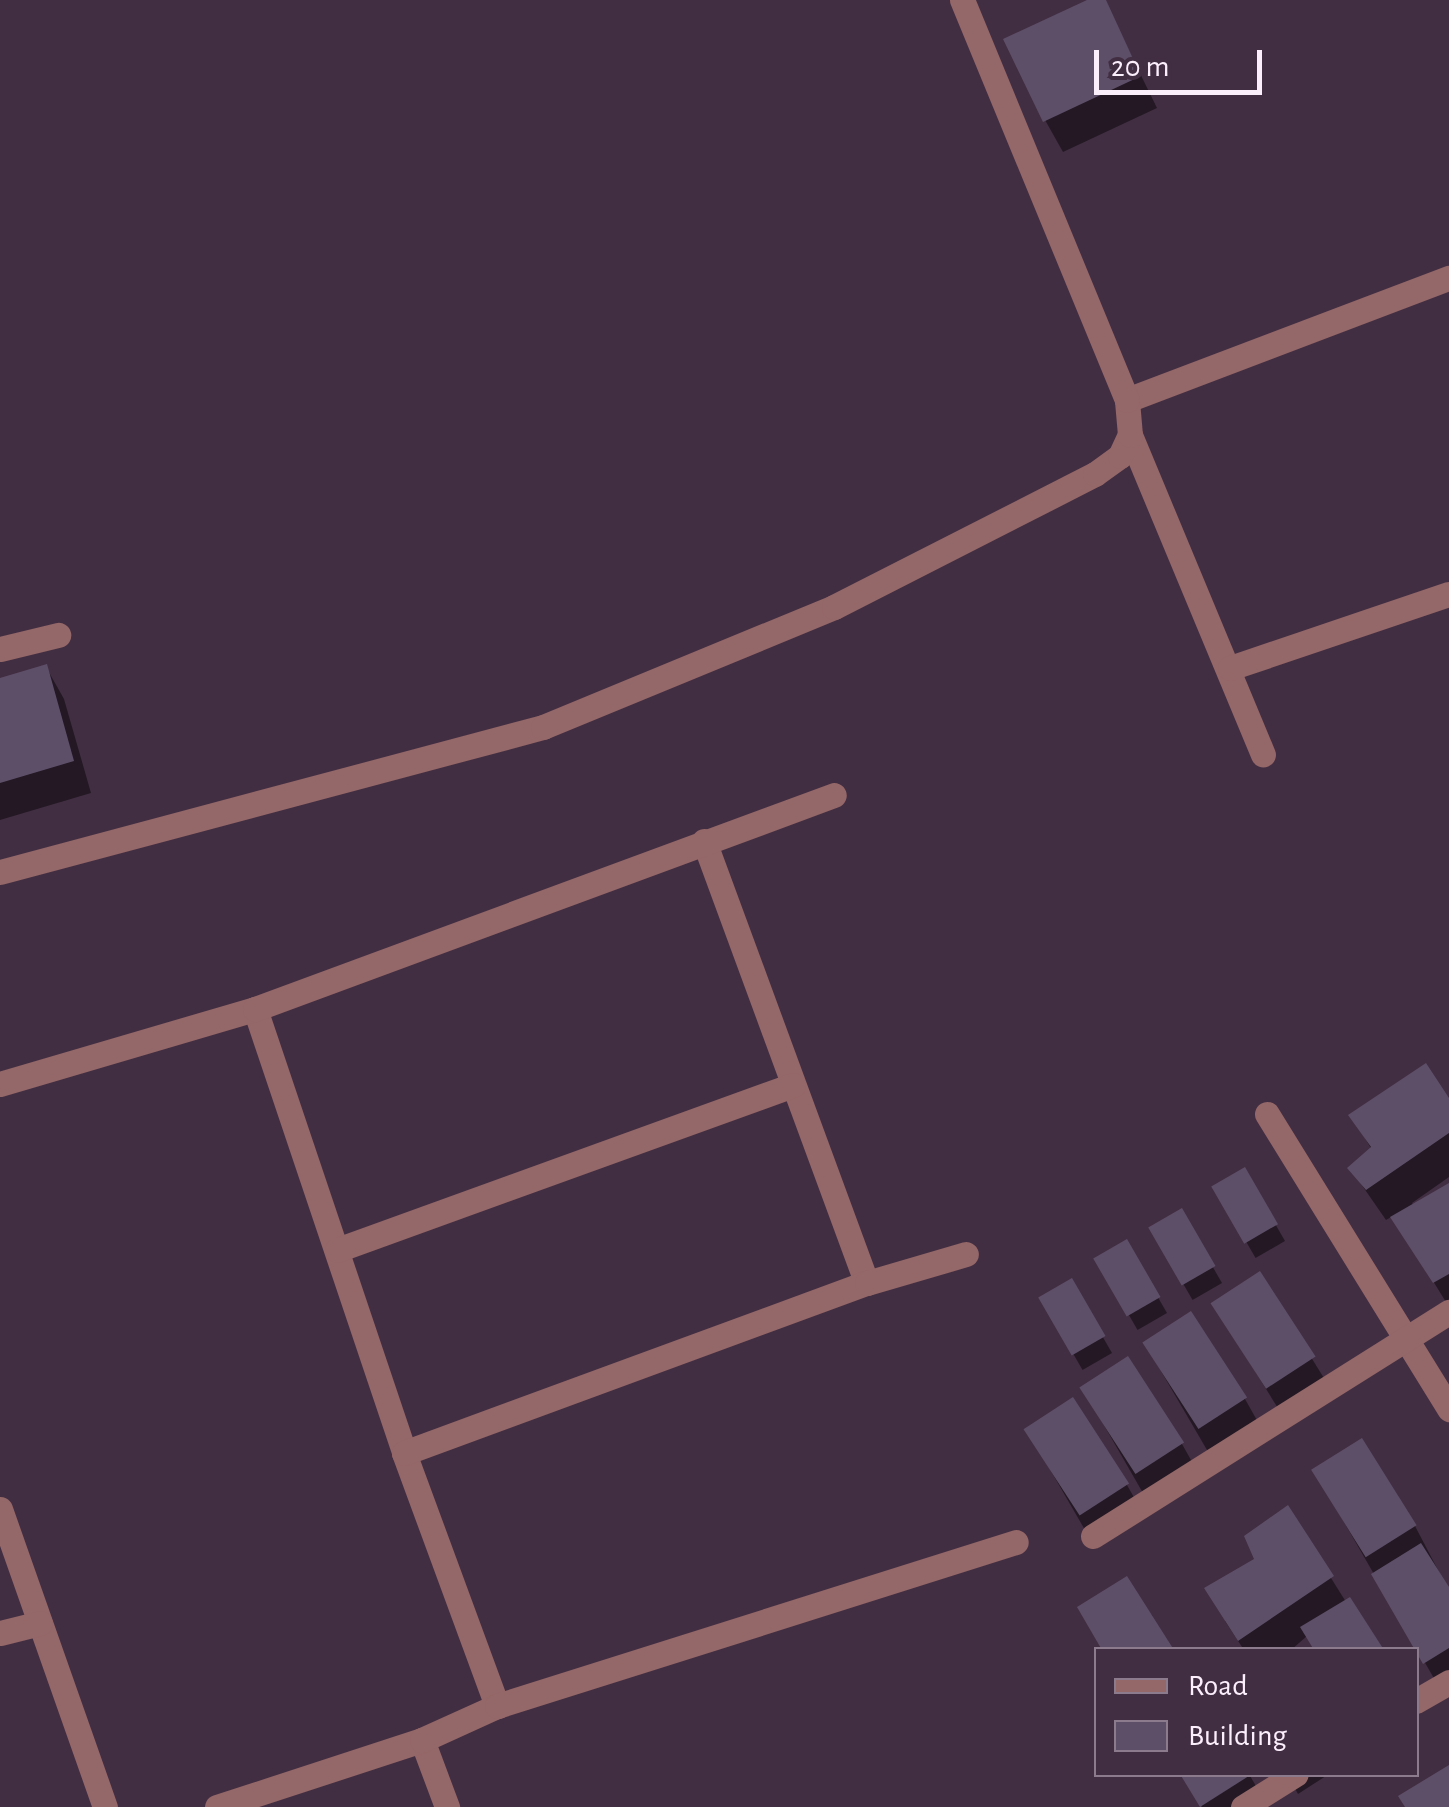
<!DOCTYPE html>
<html>
<head>
<meta charset="utf-8">
<style>
  body { margin:0 }
  #map { position:relative; width:1449px; height:1807px; overflow:hidden; background:#422e42; font-family:"Alegreya Sans",sans-serif }
  div>[style] { position:absolute }
  .shadow>* { inset:0; background:#0007; transform-origin:0 0 }
  .building>* { inset:0; background:#5e4f69; transform-origin:0 0 }
  .street>* { height:25px; margin:-12.5px; padding:0 12.5px; transform-origin:12.5px; border-radius:12.5px; background:#946768 }
  span { translate:-50% -50%; white-space:nowrap; text-align:center; line-height:1.15; -webkit-text-stroke:8px #422e42; paint-order:stroke }
  .legend { position:absolute; left:1094px; top:1647px; width:325px; height:130px; box-sizing:border-box; background:#422e42; border:2px solid #8c7b8c; margin:0; padding:12px 18px; list-style:none; font-size:30px; color:#fceffc }
  .legend li { display:flex; align-items:center; gap:20px; height:50px }
  .legend b { width:50px; border:2px solid #8c7b8c }
  .scale { position:absolute; left:1094px; top:50px; width:168px; height:45px; box-sizing:border-box; border:5px solid #fceffc; border-top:0; padding-left:12px; font-size:30px; line-height:35px; white-space:nowrap; color:#fceffc; -webkit-text-stroke:8px #422e42; paint-order:stroke }
</style>
</head>
<body>
<div id="map">
  <div class="shadow">
    <div style="clip-path:polygon(1093px 0,1104px 0,1157px 108px,1063px 152px,1045px 120px)"></div>
    <div style="clip-path:polygon(46px 667px,64px 699px,91px 793px,0 820px,0 680px)"></div>
    <div style="clip-path:polygon(1449px 1103px,1449px 1177px,1412px 1203px,1414px 1206px,1449px 1186px,1449px 1307px,1393px 1216px,1386px 1220px,1350px 1168px,1372px 1150px,1351px 1115px)"></div>
    <div style="left:1244px;top:1170px;width:82px;height:34px;rotate:60deg"></div>
    <div style="left:1181px;top:1212px;width:82px;height:34px;rotate:60deg"></div>
    <div style="left:1126px;top:1242px;width:82px;height:34px;rotate:60deg"></div>
    <div style="left:1259px;top:1274px;width:137px;height:55px;rotate:58deg"></div>
    <div style="left:1071px;top:1282px;width:82px;height:34px;rotate:60deg"></div>
    <div style="clip-path:polygon(1144px 1342px,1245px 1399px,1263px 1431px,1214px 1462px)"></div>
    <div style="clip-path:polygon(1082px 1387px,1182px 1444px,1200px 1476px,1151px 1507px)"></div>
    <div style="clip-path:polygon(1026px 1428px,1127px 1485px,1145px 1517px,1096px 1549px)"></div>
    <div style="clip-path:polygon(1361px 1442px,1415px 1526px,1449px 1591px,1449px 1691px,1443px 1694px,1314px 1470px)"></div>
    <div style="clip-path:polygon(1288px 1509px,1346px 1602px,1291px 1650px,1244px 1650px,1225px 1621px)"></div>
    <div style="clip-path:polygon(1183px 1774px,1249px 1774px,1268px 1807px,1202px 1807px)"></div>
    <div style="clip-path:polygon(1287px 1774px,1329px 1774px,1298px 1794px)"></div>
  </div>
  <div class="building">
    <div style="clip-path:polygon(1087px 0,1106px 0,1141px 76px,1043px 122px,1003px 39px)"></div>
    <div style="clip-path:polygon(47px 664px,74px 761px,0 783px,0 678px)"></div>
    <div style="clip-path:polygon(1426px 1063px,1449px 1098px,1449px 1133px,1366px 1190px,1347px 1168px,1371px 1147px,1348px 1115px)"></div>
    <div style="left:1245px;top:1167px;width:66px;height:39px;rotate:60deg"></div>
    <div style="clip-path:polygon(1449px 1183px,1449px 1274px,1433px 1283px,1390px 1217px)"></div>
    <div style="left:1182px;top:1208px;width:67px;height:39px;rotate:60deg"></div>
    <div style="left:1127px;top:1239px;width:67px;height:39px;rotate:60deg"></div>
    <div style="left:1260px;top:1271px;width:102px;height:59px;rotate:57deg"></div>
    <div style="left:1072px;top:1278px;width:67px;height:39px;rotate:60deg"></div>
    <div style="left:1191px;top:1311px;width:103px;height:58px;rotate:57deg"></div>
    <div style="left:1128px;top:1356px;width:103px;height:58px;rotate:57deg"></div>
    <div style="left:1073px;top:1397px;width:103px;height:59px;rotate:57deg"></div>
    <div style="left:1362px;top:1438px;width:103px;height:60px;rotate:58deg"></div>
    <div style="clip-path:polygon(1288px 1505px,1334px 1576px,1238px 1641px,1204px 1588px,1254px 1559px,1244px 1536px)"></div>
    <div style="clip-path:polygon(1421px 1543px,1449px 1587px,1449px 1648px,1423px 1664px,1371px 1574px)"></div>
    <div style="clip-path:polygon(1127px 1576px,1174px 1650px,1102px 1650px,1077px 1607px)"></div>
    <div style="clip-path:polygon(1350px 1597px,1384px 1650px,1314px 1650px,1300px 1627px)"></div>
    <div style="clip-path:polygon(1449px 1765px,1449px 1807px,1405px 1807px,1398px 1796px)"></div>
    <div style="clip-path:polygon(1180px 1774px,1252px 1774px,1200px 1807px)"></div>
  </div>
  <div class="street">
    <div style="left:1127px;top:400px;width:344px;rotate:-20.8deg"></div>
    <div style="left:1130px;top:435px;width:346px;rotate:67.4deg"></div>
    <div style="left:0;top:649px;width:60px;rotate:-13.6deg"></div>
    <div style="left:1230px;top:668px;width:231px;rotate:-18.7deg"></div>
    <div style="left:704px;top:841px;width:471px;rotate:69.8deg"></div>
    <div style="left:0;top:872px;width:562px;rotate:-14.95deg"></div>
    <div style="left:543px;top:727px;width:315px;rotate:-22.4deg"></div>
    <div style="left:834px;top:607px;width:293px;rotate:-27deg"></div>
    <div style="left:1095px;top:474px;width:31px;rotate:-36deg"></div>
    <div style="left:1120px;top:456px;width:23px;rotate:-65deg"></div>
    <div style="left:1130px;top:435px;width:35px;rotate:-95deg"></div>
    <div style="left:1127px;top:400px;width:433px;rotate:-112.4deg"></div>
    <div style="left:255px;top:1009px;width:468px;rotate:71.4deg"></div>
    <div style="left:404px;top:1453px;width:270px;rotate:69.8deg"></div>
    <div style="left:0;top:1084px;width:266px;rotate:-16.4deg"></div>
    <div style="left:255px;top:1009px;width:617px;rotate:-20.28deg"></div>
    <div style="left:1267px;top:1114px;width:347px;rotate:58.3deg"></div>
    <div style="left:337px;top:1250px;width:485px;rotate:-19.9deg"></div>
    <div style="left:404px;top:1453px;width:493px;rotate:-20.2deg"></div>
    <div style="left:867px;top:1283px;width:103px;rotate:-16.3deg"></div>
    <div style="left:0;top:1509px;width:316px;rotate:70.6deg"></div>
    <div style="left:1093px;top:1536px;width:421px;rotate:-32.2deg"></div>
    <div style="left:0;top:1633px;width:41px;rotate:-14deg"></div>
    <div style="left:1416px;top:1701px;width:38px;rotate:-30deg"></div>
    <div style="left:422px;top:1740px;width:72px;rotate:69.5deg"></div>
    <div style="left:217px;top:1807px;width:216px;rotate:-18.1deg"></div>
    <div style="left:422px;top:1740px;width:82px;rotate:-24.4deg"></div>
    <div style="left:497px;top:1706px;width:544px;rotate:-17.54deg"></div>
    <div style="left:1243px;top:1807px;width:62px;rotate:-31.9deg"></div>
  </div>
  <ul class="legend">
  <li><b style="height:12px;background:#946768"></b>Road</li>
  <li><b style="height:28px;background:#5e4f69"></b>Building</li>
  </ul>
  <div class="scale">20 m</div>
</div>
</body>
</html>
